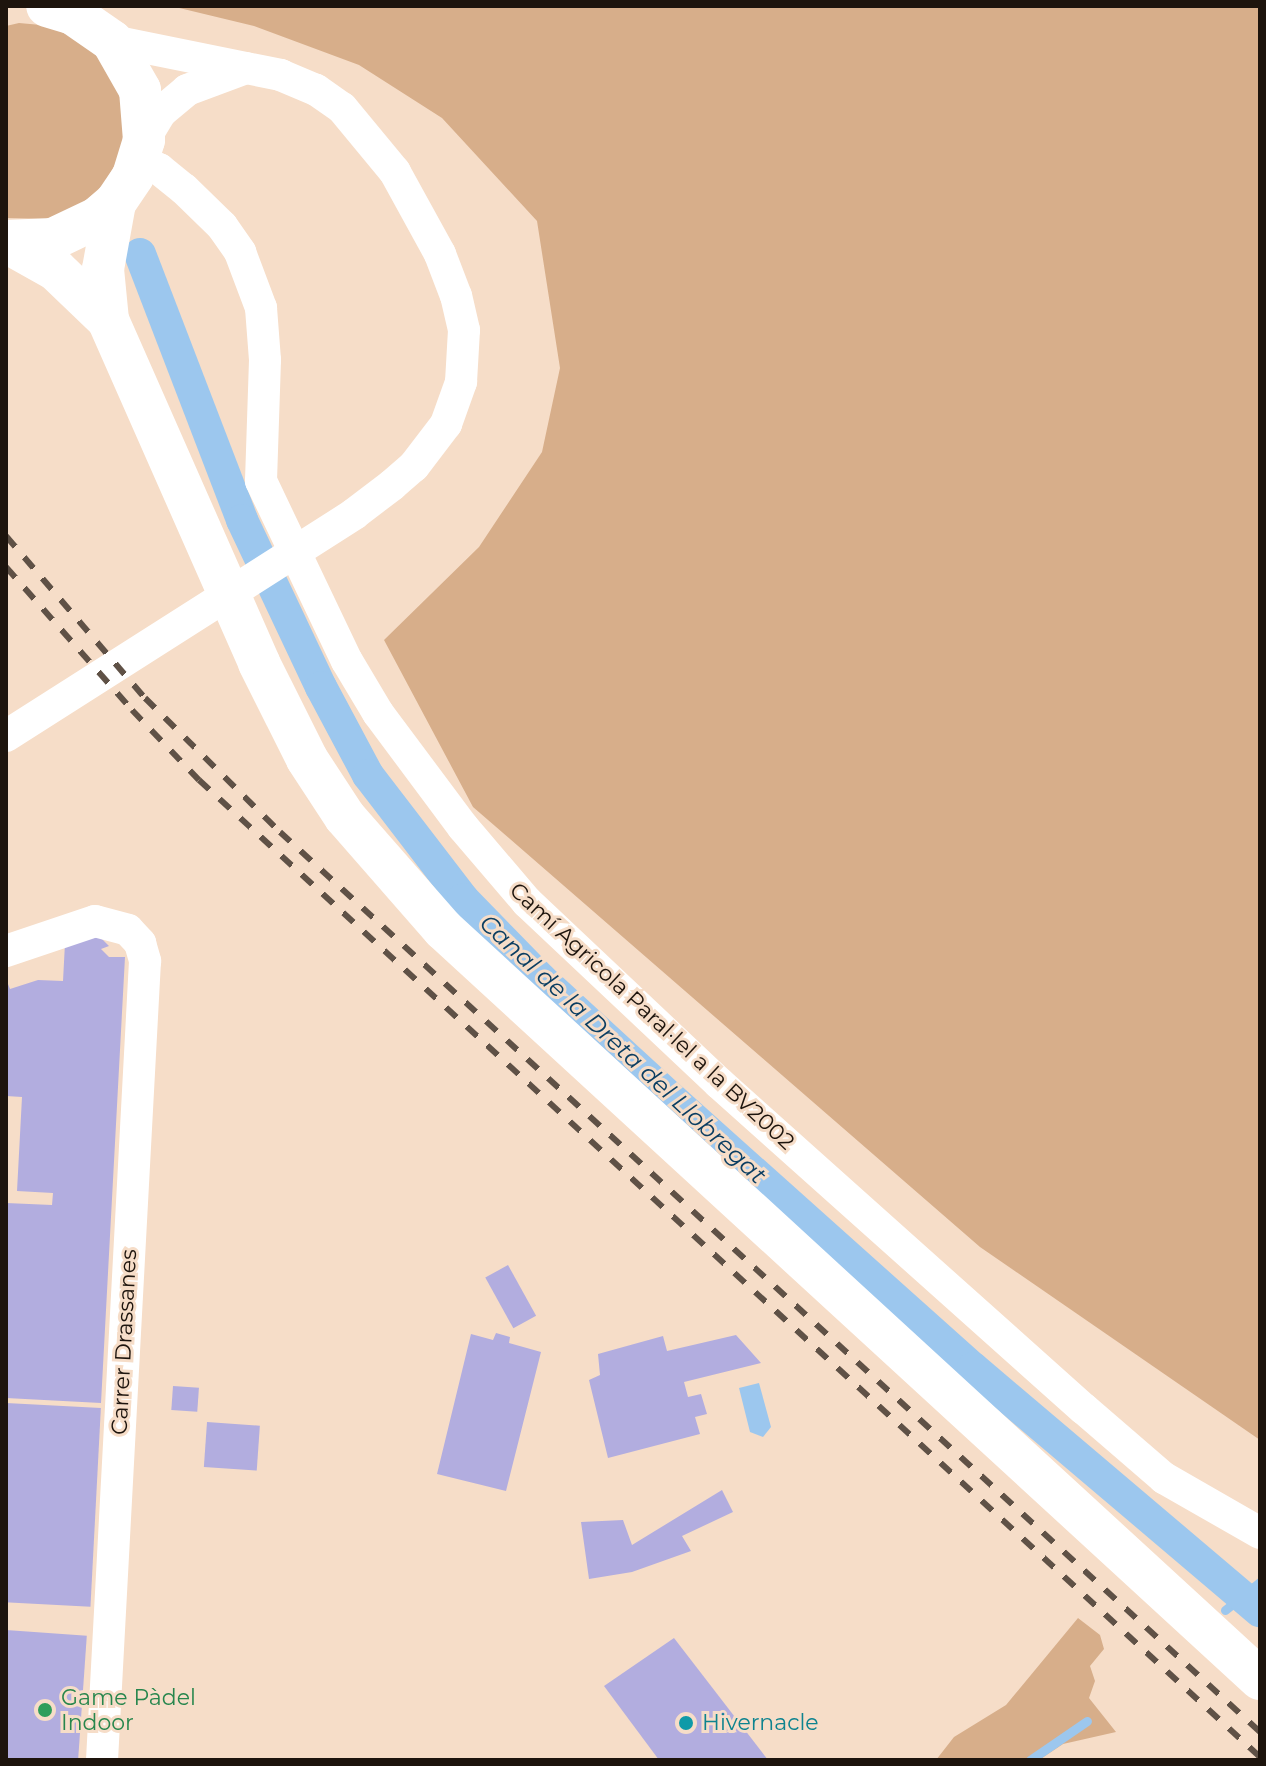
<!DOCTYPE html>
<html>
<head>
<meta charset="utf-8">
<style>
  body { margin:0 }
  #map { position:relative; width:1266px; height:1766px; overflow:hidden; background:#f6ddc8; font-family:Montserrat,sans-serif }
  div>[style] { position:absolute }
  .green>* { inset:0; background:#d7ae8a }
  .water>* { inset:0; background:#9cc7ee }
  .stream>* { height:9px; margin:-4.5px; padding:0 4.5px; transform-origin:4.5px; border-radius:4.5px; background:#9cc7ee }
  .canal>* { height:32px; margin:-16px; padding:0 16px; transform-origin:16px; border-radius:16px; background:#9cc7ee }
  .building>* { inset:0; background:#b2addf; transform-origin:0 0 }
  .minor>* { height:32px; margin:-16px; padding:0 16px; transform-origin:16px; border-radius:16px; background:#fff }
  .major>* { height:42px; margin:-21px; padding:0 21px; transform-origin:21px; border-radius:21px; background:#fff }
  .rail>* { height:6px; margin-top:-3px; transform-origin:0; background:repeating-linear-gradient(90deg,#5f5146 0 14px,transparent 0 28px) }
  .dots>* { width:22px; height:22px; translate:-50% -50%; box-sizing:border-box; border:4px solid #f6ddc8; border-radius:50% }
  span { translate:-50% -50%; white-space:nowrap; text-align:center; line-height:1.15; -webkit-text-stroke:6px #f6ddc8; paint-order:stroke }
  .street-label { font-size:22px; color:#1d140d }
  .leisure-label { font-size:22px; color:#27864d }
  .left { translate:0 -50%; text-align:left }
  .culture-label { font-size:22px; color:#0d838f }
  .water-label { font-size:24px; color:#0b3e62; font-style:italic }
  .frame { position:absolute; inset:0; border:8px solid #1d140d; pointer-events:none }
</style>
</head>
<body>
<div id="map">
  <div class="green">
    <div style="clip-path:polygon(171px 6px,1260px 6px,1260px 1440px,980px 1247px,473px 807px,384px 640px,479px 547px,542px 452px,560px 368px,537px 221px,442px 118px,359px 65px,254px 26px)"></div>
    <div style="clip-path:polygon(19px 23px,52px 26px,82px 39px,106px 62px,122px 91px,127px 124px,120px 156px,104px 184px,80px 206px,50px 219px,6px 218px,6px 26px)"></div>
    <div style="clip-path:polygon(1078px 1618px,1100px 1635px,1104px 1649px,1090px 1666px,1095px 1681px,1089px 1698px,1116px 1732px,1063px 1744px,1039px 1760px,936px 1760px,954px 1737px,1006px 1705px)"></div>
  </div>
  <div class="water">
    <div style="clip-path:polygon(759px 1383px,771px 1427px,763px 1437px,750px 1432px,739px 1388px)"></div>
  </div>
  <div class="stream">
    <div style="left:1225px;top:1610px;width:45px;rotate:-38.7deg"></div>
    <div style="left:1030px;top:1760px;width:69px;rotate:-34.4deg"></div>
  </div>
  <div class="canal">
    <div style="left:140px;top:254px;width:285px;rotate:69deg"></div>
    <div style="left:242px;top:520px;width:185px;rotate:64.7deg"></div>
    <div style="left:321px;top:687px;width:100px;rotate:61.9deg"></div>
    <div style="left:368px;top:775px;width:156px;rotate:52.5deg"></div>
    <div style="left:463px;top:899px;width:112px;rotate:45.7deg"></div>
    <div style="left:541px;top:979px;width:179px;rotate:42.5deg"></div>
    <div style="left:673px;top:1100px;width:402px;rotate:41.8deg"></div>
    <div style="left:973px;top:1368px;width:376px;rotate:40.3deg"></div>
  </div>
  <div class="building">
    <div style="clip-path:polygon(94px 931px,109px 946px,101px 949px,109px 957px,125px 957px,101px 1403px,6px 1398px,6px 1203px,52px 1205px,53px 1193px,17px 1191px,22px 1097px,6px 1096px,6px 979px,10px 989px,38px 980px,63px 981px,65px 943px)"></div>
    <div style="left:508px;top:1265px;width:58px;height:26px;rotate:61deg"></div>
    <div style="clip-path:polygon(496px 1333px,510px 1337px,509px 1343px,541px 1352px,506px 1491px,437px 1474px,471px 1334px,493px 1340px)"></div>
    <div style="clip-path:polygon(736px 1335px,761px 1363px,684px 1382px,688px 1397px,701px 1394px,707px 1414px,695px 1417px,700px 1434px,608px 1458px,589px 1380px,600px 1375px,598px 1354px,663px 1336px,667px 1351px)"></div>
    <div style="left:173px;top:1386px;width:26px;height:24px;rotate:4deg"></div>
    <div style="left:6px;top:1403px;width:95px;height:199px;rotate:3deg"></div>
    <div style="left:207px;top:1422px;width:53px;height:45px;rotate:4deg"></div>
    <div style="clip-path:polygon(722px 1490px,733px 1512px,682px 1536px,691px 1551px,632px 1572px,589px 1579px,581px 1522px,623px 1520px,632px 1545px)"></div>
    <div style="left:6px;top:1630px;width:81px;height:130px;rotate:4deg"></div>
    <div style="clip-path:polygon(674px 1638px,768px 1760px,659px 1760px,604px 1686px)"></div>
  </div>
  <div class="minor">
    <div style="left:144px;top:140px;width:33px;rotate:-59deg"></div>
    <div style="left:161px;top:112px;width:34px;rotate:-40deg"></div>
    <div style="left:187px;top:90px;width:63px;rotate:-20.4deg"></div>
    <div style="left:140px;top:161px;width:21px;rotate:23deg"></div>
    <div style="left:159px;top:169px;width:32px;rotate:39deg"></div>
    <div style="left:184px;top:189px;width:53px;rotate:44.2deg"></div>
    <div style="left:222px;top:226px;width:32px;rotate:55deg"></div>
    <div style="left:240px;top:252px;width:60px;rotate:69.4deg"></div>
    <div style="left:261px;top:308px;width:52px;rotate:85.6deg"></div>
    <div style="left:265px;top:360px;width:121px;rotate:91.9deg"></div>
    <div style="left:261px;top:481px;width:199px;rotate:64.5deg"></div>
    <div style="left:347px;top:661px;width:61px;rotate:59.2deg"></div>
    <div style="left:378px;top:713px;width:142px;rotate:53.3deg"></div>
    <div style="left:463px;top:827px;width:99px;rotate:49.5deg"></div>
    <div style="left:527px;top:902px;width:264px;rotate:43.3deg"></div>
    <div style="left:719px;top:1083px;width:489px;rotate:41.8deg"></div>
    <div style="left:1084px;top:1409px;width:106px;rotate:40.8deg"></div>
    <div style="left:1164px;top:1478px;width:111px;rotate:29.8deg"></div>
    <div style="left:6px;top:736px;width:413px;rotate:-32.5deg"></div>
    <div style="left:354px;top:514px;width:48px;rotate:-37.3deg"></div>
    <div style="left:392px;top:485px;width:29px;rotate:-41deg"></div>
    <div style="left:414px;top:466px;width:53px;rotate:-52.7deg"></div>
    <div style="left:446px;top:424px;width:45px;rotate:-70.3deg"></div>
    <div style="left:461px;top:382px;width:52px;rotate:-86.7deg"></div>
    <div style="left:464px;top:330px;width:35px;rotate:-103deg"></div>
    <div style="left:456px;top:296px;width:45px;rotate:-110.9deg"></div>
    <div style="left:440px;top:254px;width:94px;rotate:-118.8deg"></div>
    <div style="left:395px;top:172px;width:83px;rotate:-129.6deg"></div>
    <div style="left:342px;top:108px;width:32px;rotate:-145deg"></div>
    <div style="left:316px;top:90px;width:38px;rotate:-157deg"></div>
    <div style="left:281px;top:75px;width:172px;rotate:-168.6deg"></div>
    <div style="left:6px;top:951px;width:94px;rotate:-18.6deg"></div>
    <div style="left:95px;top:921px;width:34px;rotate:15deg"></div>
    <div style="left:128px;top:930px;width:18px;rotate:47deg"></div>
    <div style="left:140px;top:943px;width:19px;rotate:74deg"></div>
    <div style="left:145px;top:961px;width:800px;rotate:93.08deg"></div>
  </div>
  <div class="major">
    <div style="left:115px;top:203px;width:67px;rotate:100.3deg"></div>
    <div style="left:103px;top:269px;width:51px;rotate:84.4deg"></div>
    <div style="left:108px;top:320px;width:375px;rotate:66.2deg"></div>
    <div style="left:259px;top:663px;width:107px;rotate:63.4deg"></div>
    <div style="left:307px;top:759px;width:69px;rotate:56.8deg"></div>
    <div style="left:345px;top:817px;width:149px;rotate:48.8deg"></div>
    <div style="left:443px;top:929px;width:1109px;rotate:42.55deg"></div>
    <div style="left:6px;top:241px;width:47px;rotate:-2.4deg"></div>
    <div style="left:53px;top:239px;width:49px;rotate:-25.5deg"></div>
    <div style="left:97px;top:218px;width:23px;rotate:-40deg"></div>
    <div style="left:115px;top:203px;width:32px;rotate:-56deg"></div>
    <div style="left:133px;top:176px;width:38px;rotate:-73deg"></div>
    <div style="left:144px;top:140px;width:50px;rotate:-94.6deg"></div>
    <div style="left:140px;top:90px;width:56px;rotate:-119.7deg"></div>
    <div style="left:112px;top:41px;width:47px;rotate:-145.3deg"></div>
    <div style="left:73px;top:14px;width:27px;rotate:-163deg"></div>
    <div style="left:6px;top:242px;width:57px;rotate:29.2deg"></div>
    <div style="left:56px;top:270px;width:72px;rotate:43.9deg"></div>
  </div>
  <div class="rail">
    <div style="left:6px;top:536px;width:213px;rotate:49.4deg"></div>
    <div style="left:145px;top:698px;width:190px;rotate:44.8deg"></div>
    <div style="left:280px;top:832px;width:1331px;rotate:42.56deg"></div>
    <div style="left:6px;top:567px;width:191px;rotate:48.6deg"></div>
    <div style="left:132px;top:710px;width:97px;rotate:46.3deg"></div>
    <div style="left:199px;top:780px;width:1442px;rotate:42.64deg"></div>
  </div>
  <div class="dots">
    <div style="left:45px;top:1710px;background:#2e9e5b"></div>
    <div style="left:686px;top:1723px;background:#0f9aa8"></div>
  </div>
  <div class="street-label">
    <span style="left:652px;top:1016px;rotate:43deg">Camí Agricola Paral·lel a la BV2002</span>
    <span style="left:124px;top:1342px;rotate:-87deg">Carrer Drassanes</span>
  </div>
  <div class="leisure-label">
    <span class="left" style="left:61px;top:1710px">Game Pàdel<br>Indoor</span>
  </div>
  <div class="culture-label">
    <span class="left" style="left:702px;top:1723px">Hivernacle</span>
  </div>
  <div class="water-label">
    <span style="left:623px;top:1049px;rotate:43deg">Canal de la Dreta del Llobregat</span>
  </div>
  <div class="frame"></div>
</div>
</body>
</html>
